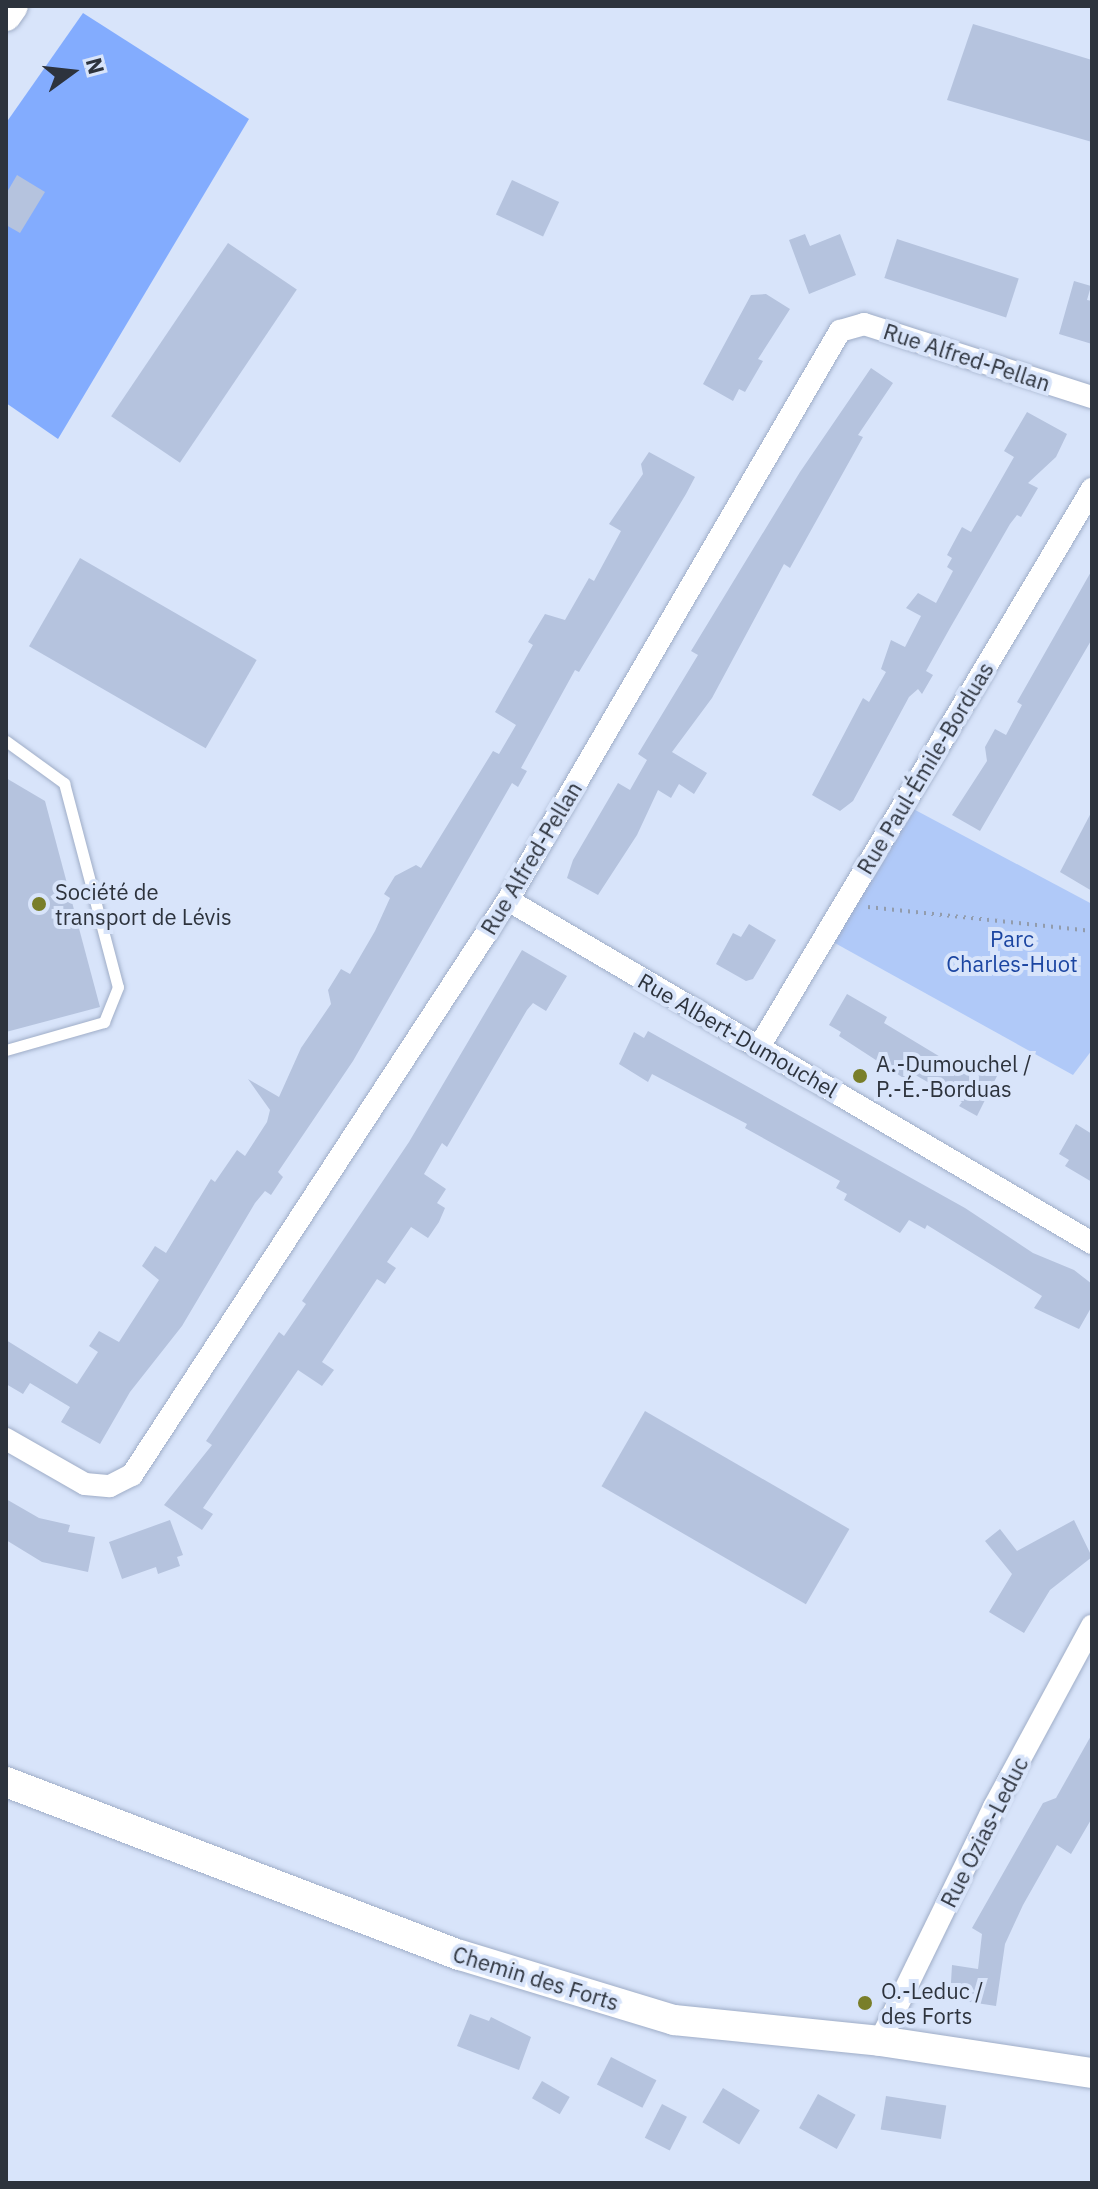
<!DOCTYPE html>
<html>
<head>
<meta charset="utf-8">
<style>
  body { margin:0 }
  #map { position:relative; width:1098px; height:2189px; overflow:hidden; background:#d8e4fa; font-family:"IBM Plex Sans",sans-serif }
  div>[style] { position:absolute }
  .green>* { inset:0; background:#b0c9f8 }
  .water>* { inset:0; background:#83acfe }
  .building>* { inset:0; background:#b5c3de; transform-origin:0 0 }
  .path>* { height:4px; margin-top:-2px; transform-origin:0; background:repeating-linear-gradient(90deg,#929cad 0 2px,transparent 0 8px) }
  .roads { filter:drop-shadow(0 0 2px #9fadc7) drop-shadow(0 0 2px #9fadc7) }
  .lane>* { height:11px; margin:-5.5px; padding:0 5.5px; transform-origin:5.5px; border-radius:5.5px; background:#fff }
  .street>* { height:22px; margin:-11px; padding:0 11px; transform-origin:11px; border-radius:11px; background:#fff }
  .secondary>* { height:30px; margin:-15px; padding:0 15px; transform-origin:15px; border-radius:15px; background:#fff }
  .dots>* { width:22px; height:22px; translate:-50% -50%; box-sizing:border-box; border:4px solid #d8e4fa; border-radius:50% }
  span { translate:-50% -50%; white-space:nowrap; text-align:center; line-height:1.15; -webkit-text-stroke:8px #d8e4fa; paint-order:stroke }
  .street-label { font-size:22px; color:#2d333d }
  .poi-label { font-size:22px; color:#2d333d }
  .left { translate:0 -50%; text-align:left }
  .park-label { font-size:22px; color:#1b45a1 }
  .frame { position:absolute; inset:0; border:8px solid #2d333d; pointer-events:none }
  .north { position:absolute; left:32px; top:32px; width:80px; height:80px; -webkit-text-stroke:6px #d8e4fa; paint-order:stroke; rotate:75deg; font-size:22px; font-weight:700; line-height:32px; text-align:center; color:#2d333d }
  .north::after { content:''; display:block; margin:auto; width:28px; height:36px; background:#2d333d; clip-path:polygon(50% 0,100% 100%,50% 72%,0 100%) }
</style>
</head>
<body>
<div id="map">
  <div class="green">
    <div style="clip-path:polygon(904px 804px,1092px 904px,1092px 1050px,1073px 1075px,824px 937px)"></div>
  </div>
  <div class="water">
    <div style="clip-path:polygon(83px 13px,249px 119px,58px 439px,6px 403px,6px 123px)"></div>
  </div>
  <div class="building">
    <div style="clip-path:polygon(973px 24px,1092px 60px,1092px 142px,947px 100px)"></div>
    <div style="clip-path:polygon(17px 175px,45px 192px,20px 233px,6px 225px,6px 194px)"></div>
    <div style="left:512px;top:180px;width:52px;height:38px;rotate:25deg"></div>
    <div style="clip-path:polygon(805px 234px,810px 246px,840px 234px,856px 275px,809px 294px,789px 240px)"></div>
    <div style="left:897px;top:239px;width:128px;height:41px;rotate:18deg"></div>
    <div style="left:228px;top:243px;width:83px;height:209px;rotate:34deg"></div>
    <div style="clip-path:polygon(1074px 281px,1091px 286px,1087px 300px,1092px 301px,1092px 344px,1059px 334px)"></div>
    <div style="clip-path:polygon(766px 294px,790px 309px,758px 359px,763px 361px,745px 392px,739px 389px,733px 401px,703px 384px,751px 295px)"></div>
    <div style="clip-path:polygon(871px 368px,893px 383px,858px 435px,863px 437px,790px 568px,784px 564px,712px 698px,672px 752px,707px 773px,694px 794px,679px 784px,671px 798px,658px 790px,637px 835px,598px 895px,567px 878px,573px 860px,618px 783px,630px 790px,647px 760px,638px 754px,698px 655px,691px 651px,800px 472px)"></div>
    <div style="clip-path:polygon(1027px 412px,1067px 434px,1056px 457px,1028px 483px,1038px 488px,1021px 517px,1017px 515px,1010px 524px,950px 628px,926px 671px,933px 675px,922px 694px,918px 689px,909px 697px,853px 801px,840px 811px,812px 795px,863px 698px,869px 702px,886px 672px,881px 669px,891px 640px,905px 647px,921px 616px,906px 608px,918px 593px,936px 603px,953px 571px,947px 567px,952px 558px,947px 555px,962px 527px,971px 532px,1014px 457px,1004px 451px)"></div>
    <div style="clip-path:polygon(649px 452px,695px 477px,686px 494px,579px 672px,575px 670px,521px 768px,527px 771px,518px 787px,512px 783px,353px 1061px,278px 1172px,283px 1177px,271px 1195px,265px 1191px,255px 1203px,182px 1326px,130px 1392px,100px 1444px,61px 1422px,70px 1407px,30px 1383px,23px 1394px,6px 1384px,6px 1340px,77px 1384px,98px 1352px,89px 1346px,99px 1331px,119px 1342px,159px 1280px,142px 1266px,155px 1246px,166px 1253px,211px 1179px,215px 1182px,237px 1150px,245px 1156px,267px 1122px,270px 1110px,248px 1079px,279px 1097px,301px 1048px,331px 1004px,328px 990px,341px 969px,350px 974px,375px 931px,390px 898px,384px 894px,395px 876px,416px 865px,421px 868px,493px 751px,499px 754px,516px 725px,495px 712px,533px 645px,528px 642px,545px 614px,565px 620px,589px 578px,594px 581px,621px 531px,609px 524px,643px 474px,641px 464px)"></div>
    <div style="left:80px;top:558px;width:204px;height:102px;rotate:30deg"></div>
    <div style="clip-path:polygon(1092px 570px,1092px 639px,980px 831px,952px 815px,987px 761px,985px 747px,995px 729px,1006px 735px,1022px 705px,1017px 702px)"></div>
    <div style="clip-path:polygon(6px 778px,45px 801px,100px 1007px,6px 1032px)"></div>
    <div style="clip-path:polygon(1092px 811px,1092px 891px,1060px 872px)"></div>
    <div style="clip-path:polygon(749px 924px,776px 940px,753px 979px,746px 981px,716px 964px,733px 933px,741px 937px)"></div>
    <div style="clip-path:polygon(522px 950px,567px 976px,546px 1011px,533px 1003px,527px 1010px,447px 1147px,442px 1143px,424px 1174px,446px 1189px,437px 1203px,445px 1208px,439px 1222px,428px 1238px,411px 1227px,387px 1262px,396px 1268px,385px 1284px,377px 1279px,322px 1362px,334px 1370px,322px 1386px,298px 1370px,203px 1508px,213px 1514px,202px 1530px,164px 1505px,212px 1445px,206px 1441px,279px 1332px,284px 1336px,306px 1304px,302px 1301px,409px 1142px)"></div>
    <div style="clip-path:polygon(847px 994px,887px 1017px,884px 1023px,952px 1064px,955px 1058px,981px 1064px,987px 1053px,1004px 1062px,977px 1116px,959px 1106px,962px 1102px,912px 1073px,908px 1081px,839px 1036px,841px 1032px,829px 1025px)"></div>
    <div style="clip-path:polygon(648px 1031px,965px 1208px,1033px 1253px,1074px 1270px,1092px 1284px,1092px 1306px,1079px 1329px,1034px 1308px,1042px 1296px,927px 1225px,925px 1229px,909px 1220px,900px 1233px,844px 1200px,847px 1194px,836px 1188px,840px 1181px,745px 1128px,747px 1124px,652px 1074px,648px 1082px,619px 1064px,634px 1032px,644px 1038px)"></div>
    <div style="clip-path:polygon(1076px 1124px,1092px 1134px,1092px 1182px,1065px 1166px,1069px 1160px,1059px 1154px)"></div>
    <div style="left:645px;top:1411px;width:236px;height:87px;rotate:30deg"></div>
    <div style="clip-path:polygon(6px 1499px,39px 1518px,70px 1525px,68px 1532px,95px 1537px,88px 1572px,42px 1562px,6px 1540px)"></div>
    <div style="clip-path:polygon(170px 1520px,183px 1555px,177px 1557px,180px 1566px,158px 1574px,156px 1567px,122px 1579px,109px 1542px)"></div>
    <div style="clip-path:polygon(1074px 1520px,1092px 1557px,1050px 1590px,1024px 1633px,989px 1612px,1012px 1574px,985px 1541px,1000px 1529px,1017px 1551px)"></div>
    <div style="clip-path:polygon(1092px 1734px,1092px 1818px,1071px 1854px,1057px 1845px,1023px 1905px,1005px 1944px,996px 2006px,950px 1999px,952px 1965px,978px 1969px,982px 1934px,972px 1928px,1043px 1803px,1056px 1798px)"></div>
    <div style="clip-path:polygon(470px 2014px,489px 2021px,491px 2017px,531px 2037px,519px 2070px,457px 2046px)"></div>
    <div style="left:611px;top:2057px;width:51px;height:31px;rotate:27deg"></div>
    <div style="left:542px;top:2081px;width:32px;height:20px;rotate:30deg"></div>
    <div style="left:723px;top:2088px;width:43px;height:40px;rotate:31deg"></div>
    <div style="left:818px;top:2094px;width:43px;height:39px;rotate:29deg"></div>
    <div style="left:886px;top:2096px;width:61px;height:34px;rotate:9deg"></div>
    <div style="left:662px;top:2104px;width:28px;height:38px;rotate:27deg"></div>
  </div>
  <div class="path">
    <div style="left:868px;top:907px;width:225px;rotate:6.1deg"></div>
  </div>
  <div class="roads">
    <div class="lane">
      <div style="left:6px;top:741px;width:72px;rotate:35.9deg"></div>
      <div style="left:64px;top:783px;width:211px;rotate:75.2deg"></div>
      <div style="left:118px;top:987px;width:38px;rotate:112deg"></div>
      <div style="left:104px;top:1022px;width:102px;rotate:164.1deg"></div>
    </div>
    <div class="street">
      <div style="left:508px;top:900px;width:677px;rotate:30.43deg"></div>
      <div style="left:759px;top:1047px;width:650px;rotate:-59.17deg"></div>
      <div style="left:6px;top:1439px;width:91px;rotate:29.7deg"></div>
      <div style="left:85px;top:1484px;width:25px;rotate:5deg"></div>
      <div style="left:110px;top:1486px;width:25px;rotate:-27deg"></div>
      <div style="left:132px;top:1475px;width:687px;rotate:-56.82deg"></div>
      <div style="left:508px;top:900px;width:659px;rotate:-59.74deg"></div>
      <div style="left:840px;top:331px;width:25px;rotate:-16deg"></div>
      <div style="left:864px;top:324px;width:239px;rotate:17.8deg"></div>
      <div style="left:880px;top:2041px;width:260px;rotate:-64deg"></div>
      <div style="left:994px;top:1807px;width:206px;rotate:-61.6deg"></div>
    </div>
    <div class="secondary">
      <div style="left:6px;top:16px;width:12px;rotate:-55deg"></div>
      <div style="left:6px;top:1782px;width:486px;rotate:20.9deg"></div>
      <div style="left:460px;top:1955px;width:224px;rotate:16.9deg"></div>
      <div style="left:674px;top:2020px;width:207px;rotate:5.8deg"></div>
      <div style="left:880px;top:2041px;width:214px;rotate:8.6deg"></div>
    </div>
  </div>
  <div class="dots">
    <div style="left:39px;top:904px;background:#797e29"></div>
    <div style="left:860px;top:1076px;background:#797e29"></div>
    <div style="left:865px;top:2003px;background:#797e29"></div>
  </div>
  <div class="street-label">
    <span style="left:967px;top:357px;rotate:18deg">Rue Alfred-Pellan</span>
    <span style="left:925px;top:768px;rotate:-59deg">Rue Paul-Émile-Borduas</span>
    <span style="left:531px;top:858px;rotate:-59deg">Rue Alfred-Pellan</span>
    <span style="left:738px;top:1035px;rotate:30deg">Rue Albert-Dumouchel</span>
    <span style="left:984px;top:1832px;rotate:-63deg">Rue Ozias-Leduc</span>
    <span style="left:536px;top:1978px;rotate:17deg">Chemin des Forts</span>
  </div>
  <div class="poi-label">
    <span class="left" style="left:55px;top:904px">Société de<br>transport de Lévis</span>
    <span class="left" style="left:876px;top:1076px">A.-Dumouchel /<br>P.-É.-Borduas</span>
    <span class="left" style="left:881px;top:2003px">O.-Leduc /<br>des Forts</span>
  </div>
  <div class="park-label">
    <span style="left:1012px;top:951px">Parc<br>Charles-Huot</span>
  </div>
  <div class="frame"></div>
  <div class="north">N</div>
</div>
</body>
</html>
